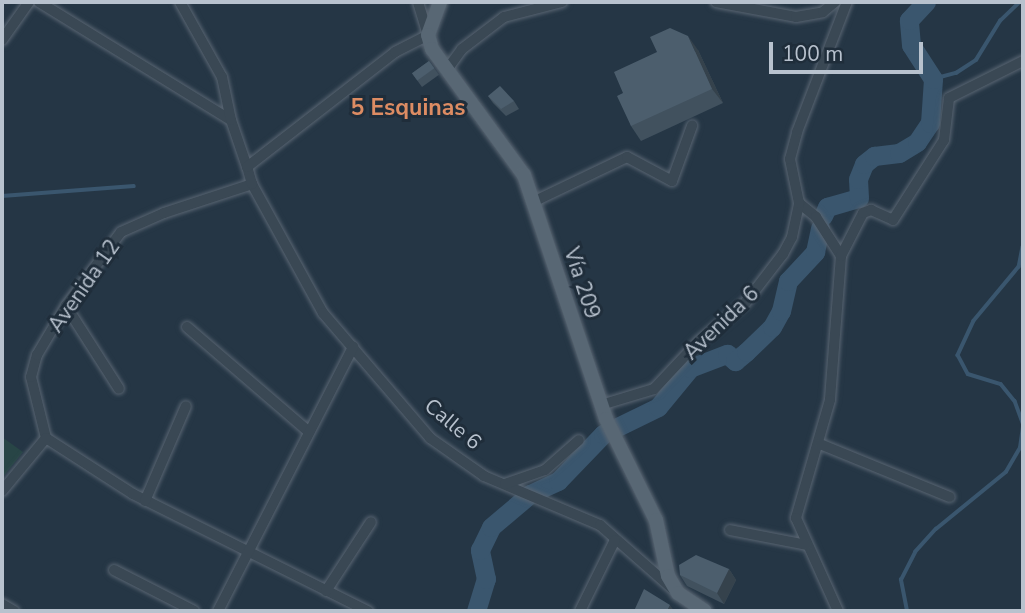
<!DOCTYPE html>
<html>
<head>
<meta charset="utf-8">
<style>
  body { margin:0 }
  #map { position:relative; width:1025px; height:613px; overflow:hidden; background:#253645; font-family:"Nunito Sans",sans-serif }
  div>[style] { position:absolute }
  .green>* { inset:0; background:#284546 }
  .stream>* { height:3.5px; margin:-1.75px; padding:0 1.75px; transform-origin:1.75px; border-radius:1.75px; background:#3a566e }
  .river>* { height:19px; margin:-9.5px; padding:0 9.5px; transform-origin:9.5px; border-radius:9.5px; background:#3a566e }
  .roads { filter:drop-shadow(0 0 2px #596572) drop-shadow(0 0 2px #596572) }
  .minor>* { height:10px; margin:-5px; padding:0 5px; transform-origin:5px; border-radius:5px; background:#3a4854 }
  .major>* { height:14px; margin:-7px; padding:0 7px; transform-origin:7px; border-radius:7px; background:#586774 }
  .wall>* { inset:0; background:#41515e; transform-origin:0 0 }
  .shaded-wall>* { inset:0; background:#35424c }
  .building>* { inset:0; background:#4c5e6d; transform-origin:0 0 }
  span { translate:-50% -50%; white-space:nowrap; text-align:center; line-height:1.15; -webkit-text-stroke:6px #1f2d3a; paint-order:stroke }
  .street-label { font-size:21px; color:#b8c2ce }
  .neighbourhood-label { font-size:23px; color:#dd8c63; font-weight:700 }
  .frame { position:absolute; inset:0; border:4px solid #b8c2ce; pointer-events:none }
  .scale { position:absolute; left:769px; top:42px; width:154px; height:32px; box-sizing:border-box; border:4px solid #b8c2ce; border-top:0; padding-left:9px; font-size:21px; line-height:24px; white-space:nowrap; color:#b8c2ce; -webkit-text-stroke:5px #1f2d3a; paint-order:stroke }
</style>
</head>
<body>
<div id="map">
  <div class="green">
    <div style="clip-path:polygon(2px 437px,23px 452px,2px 478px)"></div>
  </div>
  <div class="stream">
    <div style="left:933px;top:79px;width:24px;rotate:-15deg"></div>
    <div style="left:956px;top:73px;width:24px;rotate:-33deg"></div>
    <div style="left:976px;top:60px;width:46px;rotate:-58.4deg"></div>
    <div style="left:1000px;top:21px;width:28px;rotate:-44deg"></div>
    <div style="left:2px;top:196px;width:132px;rotate:-4.3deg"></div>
    <div style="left:1023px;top:247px;width:20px;rotate:101deg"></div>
    <div style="left:1019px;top:267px;width:70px;rotate:129.8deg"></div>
    <div style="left:974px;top:321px;width:38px;rotate:115deg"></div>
    <div style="left:958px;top:355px;width:21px;rotate:62deg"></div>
    <div style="left:968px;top:374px;width:34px;rotate:17deg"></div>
    <div style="left:1001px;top:384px;width:22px;rotate:51deg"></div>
    <div style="left:1015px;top:401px;width:23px;rotate:70deg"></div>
    <div style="left:907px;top:611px;width:32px;rotate:-101deg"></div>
    <div style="left:901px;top:580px;width:31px;rotate:-63deg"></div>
    <div style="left:915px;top:552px;width:31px;rotate:-48deg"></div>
    <div style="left:936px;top:529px;width:90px;rotate:-39.2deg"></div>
    <div style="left:1006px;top:472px;width:28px;rotate:-60deg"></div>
    <div style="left:1020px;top:448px;width:22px;rotate:-82deg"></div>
  </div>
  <div class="river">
    <div style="left:823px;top:216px;width:10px;rotate:-66deg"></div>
    <div style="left:827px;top:207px;width:33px;rotate:-16deg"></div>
    <div style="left:859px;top:198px;width:19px;rotate:-93deg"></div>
    <div style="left:858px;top:179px;width:16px;rotate:-68deg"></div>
    <div style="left:864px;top:164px;width:13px;rotate:-39deg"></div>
    <div style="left:874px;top:156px;width:25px;rotate:-7deg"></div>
    <div style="left:899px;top:153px;width:21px;rotate:-31deg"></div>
    <div style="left:917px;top:142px;width:23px;rotate:-56deg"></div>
    <div style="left:930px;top:123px;width:44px;rotate:-86.1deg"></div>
    <div style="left:933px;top:79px;width:40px;rotate:-122.9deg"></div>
    <div style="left:911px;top:45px;width:25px;rotate:-95deg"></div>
    <div style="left:909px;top:20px;width:25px;rotate:-47deg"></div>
    <div style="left:476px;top:611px;width:34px;rotate:-73deg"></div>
    <div style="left:486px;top:579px;width:30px;rotate:-102deg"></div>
    <div style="left:480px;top:550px;width:25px;rotate:-64deg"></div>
    <div style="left:491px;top:527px;width:51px;rotate:-40.2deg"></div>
    <div style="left:530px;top:494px;width:31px;rotate:-25deg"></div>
    <div style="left:558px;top:481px;width:65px;rotate:-46.2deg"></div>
    <div style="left:603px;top:434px;width:61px;rotate:-26.1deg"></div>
    <div style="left:658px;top:407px;width:50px;rotate:-50.6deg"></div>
    <div style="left:690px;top:368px;width:40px;rotate:-21deg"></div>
    <div style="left:727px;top:354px;width:11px;rotate:41deg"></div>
    <div style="left:735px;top:361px;width:14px;rotate:-39deg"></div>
    <div style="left:746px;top:352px;width:36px;rotate:-44deg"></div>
    <div style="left:772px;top:327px;width:18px;rotate:-61deg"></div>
    <div style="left:781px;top:311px;width:31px;rotate:-77deg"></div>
    <div style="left:788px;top:281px;width:40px;rotate:-47deg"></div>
    <div style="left:815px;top:252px;width:24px;rotate:-78deg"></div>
  </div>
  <div class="roads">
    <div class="minor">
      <div style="left:39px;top:2px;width:225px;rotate:31.6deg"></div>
      <div style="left:231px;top:120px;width:50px;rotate:71.2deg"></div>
      <div style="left:180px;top:2px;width:86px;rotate:60.8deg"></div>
      <div style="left:222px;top:77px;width:44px;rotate:78.2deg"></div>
      <div style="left:716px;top:2px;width:81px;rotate:10.6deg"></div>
      <div style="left:796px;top:17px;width:27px;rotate:-10deg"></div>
      <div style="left:823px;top:12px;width:16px;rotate:-40deg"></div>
      <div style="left:2px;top:40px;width:47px;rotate:-54.6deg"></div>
      <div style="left:446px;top:71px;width:27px;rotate:-54deg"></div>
      <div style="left:462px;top:49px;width:53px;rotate:-37.3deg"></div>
      <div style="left:504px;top:17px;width:60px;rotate:-14.5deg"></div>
      <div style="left:252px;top:184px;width:147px;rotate:61.2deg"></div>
      <div style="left:323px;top:313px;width:165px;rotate:49.4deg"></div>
      <div style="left:430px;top:438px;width:66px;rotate:35.1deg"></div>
      <div style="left:484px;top:476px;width:126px;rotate:22.9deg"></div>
      <div style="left:600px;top:525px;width:98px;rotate:41.3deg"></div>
      <div style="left:535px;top:201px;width:102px;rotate:-25.6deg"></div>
      <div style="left:627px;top:157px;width:51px;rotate:28.1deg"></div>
      <div style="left:672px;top:181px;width:59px;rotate:-70deg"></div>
      <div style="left:799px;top:203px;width:22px;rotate:39deg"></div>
      <div style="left:816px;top:217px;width:46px;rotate:57.3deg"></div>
      <div style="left:841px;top:256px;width:144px;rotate:94.4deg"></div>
      <div style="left:830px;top:400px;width:123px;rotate:106.1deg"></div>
      <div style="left:796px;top:518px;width:102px;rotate:65.7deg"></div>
      <div style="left:841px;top:256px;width:48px;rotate:-62.9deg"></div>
      <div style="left:863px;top:213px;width:9px;rotate:-21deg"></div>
      <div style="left:871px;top:210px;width:24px;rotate:24deg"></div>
      <div style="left:893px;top:220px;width:95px;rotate:-57.5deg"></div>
      <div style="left:944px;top:140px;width:42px;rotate:-83.2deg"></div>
      <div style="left:949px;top:98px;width:83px;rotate:-26.6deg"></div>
      <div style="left:66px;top:306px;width:98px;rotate:57.4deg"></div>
      <div style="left:187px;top:327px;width:160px;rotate:40.7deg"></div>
      <div style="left:601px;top:405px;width:55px;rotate:-16.8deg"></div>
      <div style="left:654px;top:389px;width:66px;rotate:-46.8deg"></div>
      <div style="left:699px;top:341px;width:61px;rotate:-39.7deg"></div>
      <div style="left:746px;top:302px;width:61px;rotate:-52.4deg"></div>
      <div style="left:783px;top:254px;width:19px;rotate:-62deg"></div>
      <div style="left:792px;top:237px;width:35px;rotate:-78deg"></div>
      <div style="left:799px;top:203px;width:45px;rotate:-101.6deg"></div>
      <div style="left:790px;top:159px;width:28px;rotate:-75deg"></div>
      <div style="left:797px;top:132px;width:139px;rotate:-69deg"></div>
      <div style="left:46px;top:438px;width:63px;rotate:-103.8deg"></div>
      <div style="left:31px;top:377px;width:23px;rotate:-75deg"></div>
      <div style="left:37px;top:355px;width:57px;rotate:-59.4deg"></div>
      <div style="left:66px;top:306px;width:92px;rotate:-53.4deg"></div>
      <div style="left:121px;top:232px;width:47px;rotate:-23.8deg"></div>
      <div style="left:164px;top:213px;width:93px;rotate:-18.2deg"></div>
      <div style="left:252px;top:184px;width:18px;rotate:-106deg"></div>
      <div style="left:247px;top:167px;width:187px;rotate:-37.8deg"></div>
      <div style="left:395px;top:52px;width:37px;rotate:-27deg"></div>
      <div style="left:428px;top:35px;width:34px;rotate:-107deg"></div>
      <div style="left:46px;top:438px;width:103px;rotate:32.8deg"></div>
      <div style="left:133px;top:494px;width:263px;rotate:26.5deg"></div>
      <div style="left:820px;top:444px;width:140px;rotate:22.2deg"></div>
      <div style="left:505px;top:484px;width:42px;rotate:-19.3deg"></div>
      <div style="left:545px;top:470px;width:45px;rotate:-41.4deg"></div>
      <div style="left:2px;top:491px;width:69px;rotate:-50.3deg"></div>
      <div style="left:145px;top:501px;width:103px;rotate:-66.7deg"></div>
      <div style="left:730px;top:530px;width:78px;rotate:11deg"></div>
      <div style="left:114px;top:570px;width:90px;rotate:27.1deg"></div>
      <div style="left:326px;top:591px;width:82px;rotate:-56.9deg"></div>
      <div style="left:2px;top:604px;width:14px;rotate:30deg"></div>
      <div style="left:218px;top:611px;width:297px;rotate:-62.9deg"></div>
      <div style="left:580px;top:611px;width:79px;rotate:-63.8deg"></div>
    </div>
    <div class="major">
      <div style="left:440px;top:2px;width:35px;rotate:110deg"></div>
      <div style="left:428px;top:35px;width:15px;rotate:74deg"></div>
      <div style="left:432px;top:49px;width:156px;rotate:53.9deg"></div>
      <div style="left:524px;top:175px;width:257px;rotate:71.4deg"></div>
      <div style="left:606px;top:419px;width:113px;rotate:63.7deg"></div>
      <div style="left:656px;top:520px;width:57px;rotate:77.9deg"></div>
      <div style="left:668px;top:576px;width:20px;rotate:60deg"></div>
      <div style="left:678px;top:593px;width:32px;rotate:34deg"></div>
    </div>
  </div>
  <div class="wall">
    <div style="clip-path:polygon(698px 50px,723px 103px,641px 141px,631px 126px,623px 93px)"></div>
    <div style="left:429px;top:61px;width:17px;height:21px;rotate:54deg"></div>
    <div style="clip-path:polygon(488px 96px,514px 101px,519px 109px,506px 116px,493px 103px)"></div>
    <div style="clip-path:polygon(729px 569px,736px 580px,724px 604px,687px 586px,680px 575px)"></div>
  </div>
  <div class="shaded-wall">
    <div style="clip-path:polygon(688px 36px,698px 50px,723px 103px,712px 89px)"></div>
    <div style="clip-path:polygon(729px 569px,736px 580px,724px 604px,717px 593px)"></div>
    <div style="clip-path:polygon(670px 605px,674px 611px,667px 611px)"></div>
  </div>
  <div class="building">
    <div style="clip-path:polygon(670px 28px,688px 36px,712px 89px,631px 126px,617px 96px,623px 93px,614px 72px,657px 52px,650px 37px)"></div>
    <div style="left:429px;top:61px;width:9px;height:21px;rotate:54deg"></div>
    <div style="clip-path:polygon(500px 86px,514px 101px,501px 109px,488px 96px)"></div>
    <div style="clip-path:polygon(696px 555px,729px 569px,717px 593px,680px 575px,679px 565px)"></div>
    <div style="clip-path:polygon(644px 589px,670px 605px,667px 611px,634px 611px)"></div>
  </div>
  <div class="street-label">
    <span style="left:582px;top:283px;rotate:72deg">Vía 209</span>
    <span style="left:84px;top:286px;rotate:-55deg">Avenida 12</span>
    <span style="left:721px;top:323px;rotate:-44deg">Avenida 6</span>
    <span style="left:453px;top:424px;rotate:40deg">Calle 6</span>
  </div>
  <div class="neighbourhood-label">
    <span style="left:408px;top:108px">5 Esquinas</span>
  </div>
  <div class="frame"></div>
  <div class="scale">100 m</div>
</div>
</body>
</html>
